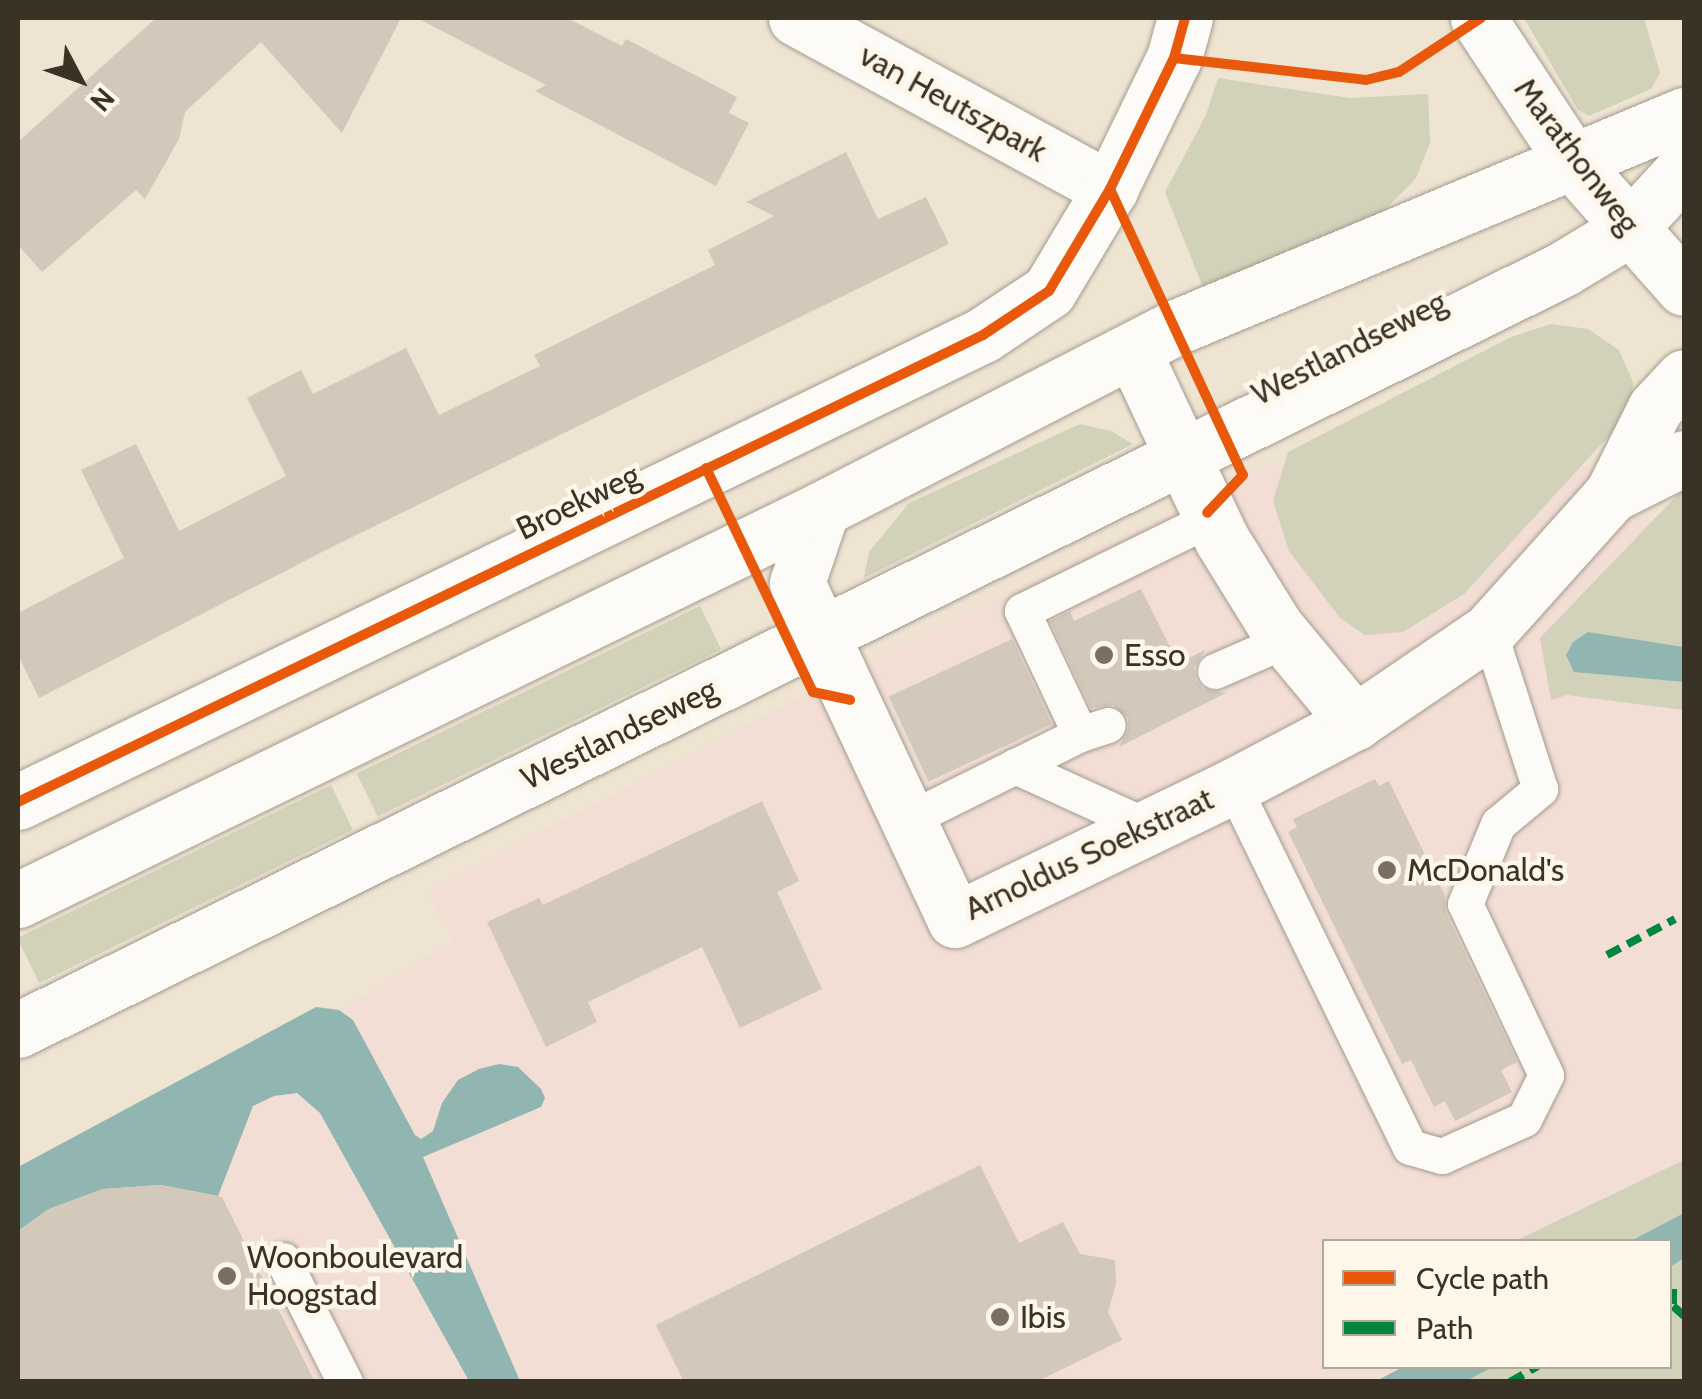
<!DOCTYPE html>
<html>
<head>
<meta charset="utf-8">
<style>
  body { margin:0 }
  #map { position:relative; width:1702px; height:1399px; overflow:hidden; background:#efe4d2; font-family:Cabin,sans-serif }
  div>[style] { position:absolute }
  .commercial>* { inset:0; background:#f2ded4 }
  .green>* { inset:0; background:#d2d1b9; transform-origin:0 0 }
  .water>* { inset:0; background:#91b6b1 }
  .building>* { inset:0; background:#d2c9bb; transform-origin:0 0 }
  .roads { filter:drop-shadow(0 0 2px #a49b8e) drop-shadow(0 0 2px #a49b8e) }
  .service>* { height:35px; margin:-17.5px; padding:0 17.5px; transform-origin:17.5px; border-radius:17.5px; background:#fdfbf8 }
  .minor>* { height:55px; margin:-27.5px; padding:0 27.5px; transform-origin:27.5px; border-radius:27.5px; background:#fdfbf8 }
  .secondary>* { height:55px; margin:-27.5px; padding:0 27.5px; transform-origin:27.5px; border-radius:27.5px; background:#fdfbf8 }
  .quiet>* { height:8px; margin-top:-4px; transform-origin:0; background:repeating-linear-gradient(90deg,#00873e 0 15px,transparent 0 23px) }
  .cycleway>* { height:10px; margin:-5px; padding:0 5px; transform-origin:5px; border-radius:5px; background:#e8590c }
  .dots>* { width:28px; height:28px; translate:-50% -50%; box-sizing:border-box; border:5px solid #fef6e9; border-radius:50% }
  span { translate:-50% -50%; white-space:nowrap; text-align:center; line-height:1.15; -webkit-text-stroke:9px #fef6e9; paint-order:stroke }
  .street-label { font-size:32px; color:#3a3225 }
  .poi-label { font-size:32px; color:#3a3225 }
  .left { translate:0 -50%; text-align:left }
  .frame { position:absolute; inset:0; border:20px solid #3a3225; pointer-events:none }
  .legend { position:absolute; left:1322px; top:1239px; width:350px; height:130px; box-sizing:border-box; background:#fef6e9; border:2px solid #b0a89b; margin:0; padding:12px 18px; list-style:none; font-size:30px; color:#3a3225 }
  .legend li { display:flex; align-items:center; gap:20px; height:50px }
  .legend b { width:50px; border:2px solid #b0a89b }
  .north { position:absolute; left:30px; top:30px; width:100px; height:100px; -webkit-text-stroke:8px #fef6e9; paint-order:stroke; rotate:131deg; font-size:28px; font-weight:700; line-height:40px; text-align:center; color:#3a3225 }
  .north::after { content:''; display:block; margin:auto; width:35px; height:45px; background:#3a3225; clip-path:polygon(50% 0,100% 100%,50% 72%,0 100%) }
</style>
</head>
<body>
<div id="map">
  <div class="commercial">
    <div style="clip-path:polygon(1469px 367px,1684px 548px,1684px 1160px,1515px 1241px,1324px 1242px,1324px 1366px,1437px 1367px,1445px 1381px,18px 1382px,18px 1171px,309px 1031px,454px 940px,428px 891px,921px 635px)"></div>
  </div>
  <div class="green">
    <div style="clip-path:polygon(1524px 18px,1644px 18px,1660px 73px,1651px 89px,1589px 116px,1578px 110px)"></div>
    <div style="clip-path:polygon(1218px 78px,1350px 98px,1428px 94px,1430px 143px,1416px 178px,1380px 215px,1206px 295px,1165px 192px,1206px 115px)"></div>
    <div style="clip-path:polygon(1551px 324px,1588px 329px,1619px 350px,1633px 382px,1632px 401px,1618px 426px,1464px 594px,1403px 632px,1365px 635px,1340px 618px,1289px 551px,1273px 501px,1288px 452px,1511px 337px)"></div>
    <div style="clip-path:polygon(1080px 424px,1111px 431px,1133px 444px,864px 578px,869px 552px,909px 503px)"></div>
    <div style="clip-path:polygon(1684px 488px,1684px 647px,1588px 632px,1574px 671px,1684px 682px,1684px 710px,1567px 695px,1551px 700px,1540px 638px)"></div>
    <div style="left:700px;top:606px;width:48px;height:382px;rotate:64deg"></div>
    <div style="left:331px;top:785px;width:50px;height:349px;rotate:64deg"></div>
    <div style="clip-path:polygon(1684px 1160px,1684px 1381px,1445px 1381px,1437px 1367px,1670px 1366px,1670px 1242px,1515px 1241px)"></div>
  </div>
  <div class="water">
    <div style="clip-path:polygon(1588px 632px,1684px 647px,1684px 682px,1574px 672px,1566px 655px,1573px 642px)"></div>
    <div style="clip-path:polygon(316px 1007px,339px 1010px,353px 1020px,415px 1135px,421px 1139px,433px 1131px,442px 1103px,458px 1080px,479px 1069px,499px 1064px,518px 1067px,541px 1089px,545px 1098px,541px 1107px,423px 1157px,520px 1381px,469px 1381px,320px 1113px,297px 1093px,274px 1096px,253px 1106px,218px 1196px,161px 1185px,103px 1189px,49px 1209px,18px 1231px,18px 1167px)"></div>
    <div style="clip-path:polygon(1684px 1213px,1684px 1258px,1670px 1267px,1670px 1242px,1631px 1241px)"></div>
    <div style="clip-path:polygon(1403px 1367px,1403px 1366px,1493px 1367px,1466px 1381px,1376px 1381px)"></div>
  </div>
  <div class="building">
    <div style="clip-path:polygon(156px 18px,401px 18px,342px 133px,261px 42px,185px 112px,179px 139px,145px 199px,136px 190px,42px 272px,18px 245px,18px 142px)"></div>
    <div style="clip-path:polygon(417px 18px,567px 18px,622px 46px,626px 39px,737px 97px,729px 113px,749px 123px,716px 186px,535px 91px,546px 85px)"></div>
    <div style="clip-path:polygon(846px 152px,878px 219px,926px 197px,949px 244px,326px 550px,39px 698px,18px 655px,18px 613px,124px 558px,81px 470px,136px 444px,179px 531px,286px 476px,247px 398px,301px 370px,313px 394px,406px 348px,439px 415px,540px 366px,534px 355px,715px 265px,708px 250px,774px 216px,746px 202px)"></div>
    <div style="clip-path:polygon(1141px 589px,1178px 663px,1205px 650px,1194px 668px,1196px 680px,1203px 689px,1226px 693px,1119px 747px,1128px 730px,1128px 718px,1113px 705px,1091px 708px,1050px 621px,1070px 611px,1074px 621px)"></div>
    <div style="left:1012px;top:639px;width:94px;height:136px;rotate:65deg"></div>
    <div style="clip-path:polygon(1375px 779px,1379px 786px,1389px 781px,1445px 896px,1446px 913px,1517px 1062px,1501px 1070px,1512px 1092px,1455px 1121px,1445px 1101px,1434px 1107px,1411px 1060px,1402px 1064px,1288px 832px,1297px 827px,1293px 819px)"></div>
    <div style="clip-path:polygon(762px 801px,799px 881px,777px 892px,822px 989px,740px 1028px,702px 947px,588px 1002px,597px 1022px,546px 1047px,487px 922px,539px 898px,543px 905px)"></div>
    <div style="clip-path:polygon(980px 1165px,1019px 1243px,1063px 1222px,1080px 1254px,1115px 1260px,1116px 1284px,1108px 1312px,1122px 1340px,1036px 1382px,684px 1382px,656px 1325px)"></div>
    <div style="clip-path:polygon(161px 1185px,222px 1197px,315px 1382px,18px 1382px,18px 1231px,49px 1209px,103px 1189px)"></div>
  </div>
  <div class="roads">
    <div class="service">
      <div style="left:1215px;top:671px;width:77px;rotate:-23.6deg"></div>
      <div style="left:1080px;top:734px;width:136px;rotate:-115.2deg"></div>
      <div style="left:1022px;top:611px;width:209px;rotate:-26.1deg"></div>
      <div style="left:1015px;top:766px;width:147px;rotate:24.5deg"></div>
      <div style="left:1233px;top:786px;width:402px;rotate:63.9deg"></div>
      <div style="left:1410px;top:1147px;width:33px;rotate:16deg"></div>
      <div style="left:1442px;top:1156px;width:90px;rotate:-24.3deg"></div>
      <div style="left:1524px;top:1119px;width:49px;rotate:-63.4deg"></div>
      <div style="left:1546px;top:1075px;width:189px;rotate:-115.3deg"></div>
      <div style="left:1465px;top:904px;width:87px;rotate:-67.6deg"></div>
      <div style="left:1498px;top:824px;width:55px;rotate:-39.8deg"></div>
      <div style="left:1540px;top:789px;width:166px;rotate:-107.9deg"></div>
      <div style="left:907px;top:820px;width:193px;rotate:-26.4deg"></div>
      <div style="left:1080px;top:734px;width:29px;rotate:-18deg"></div>
      <div style="left:283px;top:1260px;width:137px;rotate:63.1deg"></div>
    </div>
    <div class="minor">
      <div style="left:796px;top:18px;width:358px;rotate:28.6deg"></div>
      <div style="left:1133px;top:351px;width:209px;rotate:64.8deg"></div>
      <div style="left:1222px;top:540px;width:102px;rotate:58.2deg"></div>
      <div style="left:1276px;top:627px;width:124px;rotate:50.3deg"></div>
      <div style="left:1612px;top:494px;width:80px;rotate:-26.6deg"></div>
      <div style="left:822px;top:509px;width:78px;rotate:108.7deg"></div>
      <div style="left:797px;top:583px;width:372px;rotate:64.9deg"></div>
      <div style="left:955px;top:920px;width:309px;rotate:-25.7deg"></div>
      <div style="left:1233px;top:786px;width:138px;rotate:-27.7deg"></div>
      <div style="left:1355px;top:722px;width:162px;rotate:-34.2deg"></div>
      <div style="left:1489px;top:631px;width:184px;rotate:-48.1deg"></div>
      <div style="left:1612px;top:494px;width:96px;rotate:-63.4deg"></div>
      <div style="left:1655px;top:408px;width:42px;rotate:-46.9deg"></div>
      <div style="left:18px;top:802px;width:1072px;rotate:-25.82deg"></div>
      <div style="left:983px;top:335px;width:79px;rotate:-33.7deg"></div>
      <div style="left:1049px;top:291px;width:119px;rotate:-59.1deg"></div>
      <div style="left:1110px;top:189px;width:146px;rotate:-64deg"></div>
      <div style="left:1174px;top:58px;width:41px;rotate:-74.6deg"></div>
    </div>
    <div class="secondary">
      <div style="left:1478px;top:18px;width:176px;rotate:56.6deg"></div>
      <div style="left:1575px;top:165px;width:164px;rotate:48.5deg"></div>
      <div style="left:18px;top:900px;width:894px;rotate:-25.93deg"></div>
      <div style="left:822px;top:509px;width:396px;rotate:-27.2deg"></div>
      <div style="left:1174px;top:328px;width:553px;rotate:-22.67deg"></div>
      <div style="left:18px;top:1030px;width:1722px;rotate:-26.22deg"></div>
      <div style="left:1563px;top:269px;width:77px;rotate:-31.2deg"></div>
      <div style="left:1629px;top:229px;width:81px;rotate:-47.5deg"></div>
    </div>
  </div>
  <div class="quiet">
    <div style="left:1607px;top:955px;width:77px;rotate:-27.9deg"></div>
    <div style="left:1673px;top:1289px;width:17px;rotate:90deg"></div>
    <div style="left:1673px;top:1306px;width:15px;rotate:42deg"></div>
    <div style="left:1510px;top:1382px;width:32px;rotate:-30deg"></div>
  </div>
  <div class="cycleway">
    <div style="left:1174px;top:58px;width:193px;rotate:6.5deg"></div>
    <div style="left:1366px;top:80px;width:34px;rotate:-14deg"></div>
    <div style="left:1399px;top:72px;width:98px;rotate:-33.4deg"></div>
    <div style="left:1110px;top:189px;width:315px;rotate:65.1deg"></div>
    <div style="left:1243px;top:475px;width:52px;rotate:133.5deg"></div>
    <div style="left:706px;top:468px;width:248px;rotate:64.5deg"></div>
    <div style="left:813px;top:692px;width:38px;rotate:12deg"></div>
    <div style="left:18px;top:802px;width:1072px;rotate:-25.82deg"></div>
    <div style="left:983px;top:335px;width:79px;rotate:-33.7deg"></div>
    <div style="left:1049px;top:291px;width:119px;rotate:-59.1deg"></div>
    <div style="left:1110px;top:189px;width:146px;rotate:-64deg"></div>
    <div style="left:1174px;top:58px;width:41px;rotate:-74.6deg"></div>
  </div>
  <div class="dots">
    <div style="left:1104px;top:655px;background:#797062"></div>
    <div style="left:1387px;top:870px;background:#797062"></div>
    <div style="left:227px;top:1276px;background:#797062"></div>
    <div style="left:1000px;top:1317px;background:#797062"></div>
  </div>
  <div class="street-label">
    <span style="left:953px;top:103px;rotate:29deg">van Heutszpark</span>
    <span style="left:1577px;top:156px;rotate:53deg">Marathonweg</span>
    <span style="left:1349px;top:348px;rotate:-27deg">Westlandseweg</span>
    <span style="left:578px;top:502px;rotate:-26deg">Broekweg</span>
    <span style="left:619px;top:734px;rotate:-26deg">Westlandseweg</span>
    <span style="left:1089px;top:854px;rotate:-25deg">Arnoldus Soekstraat</span>
  </div>
  <div class="poi-label">
    <span class="left" style="left:1124px;top:655px">Esso</span>
    <span class="left" style="left:1407px;top:870px">McDonald's</span>
    <span class="left" style="left:247px;top:1276px">Woonboulevard<br>Hoogstad</span>
    <span class="left" style="left:1020px;top:1317px">Ibis</span>
  </div>
  <div class="frame"></div>
  <ul class="legend">
  <li><b style="height:12px;background:#e8590c"></b>Cycle path</li>
  <li><b style="height:12px;background:#00873e"></b>Path</li>
  </ul>
  <div class="north">N</div>
</div>
</body>
</html>
